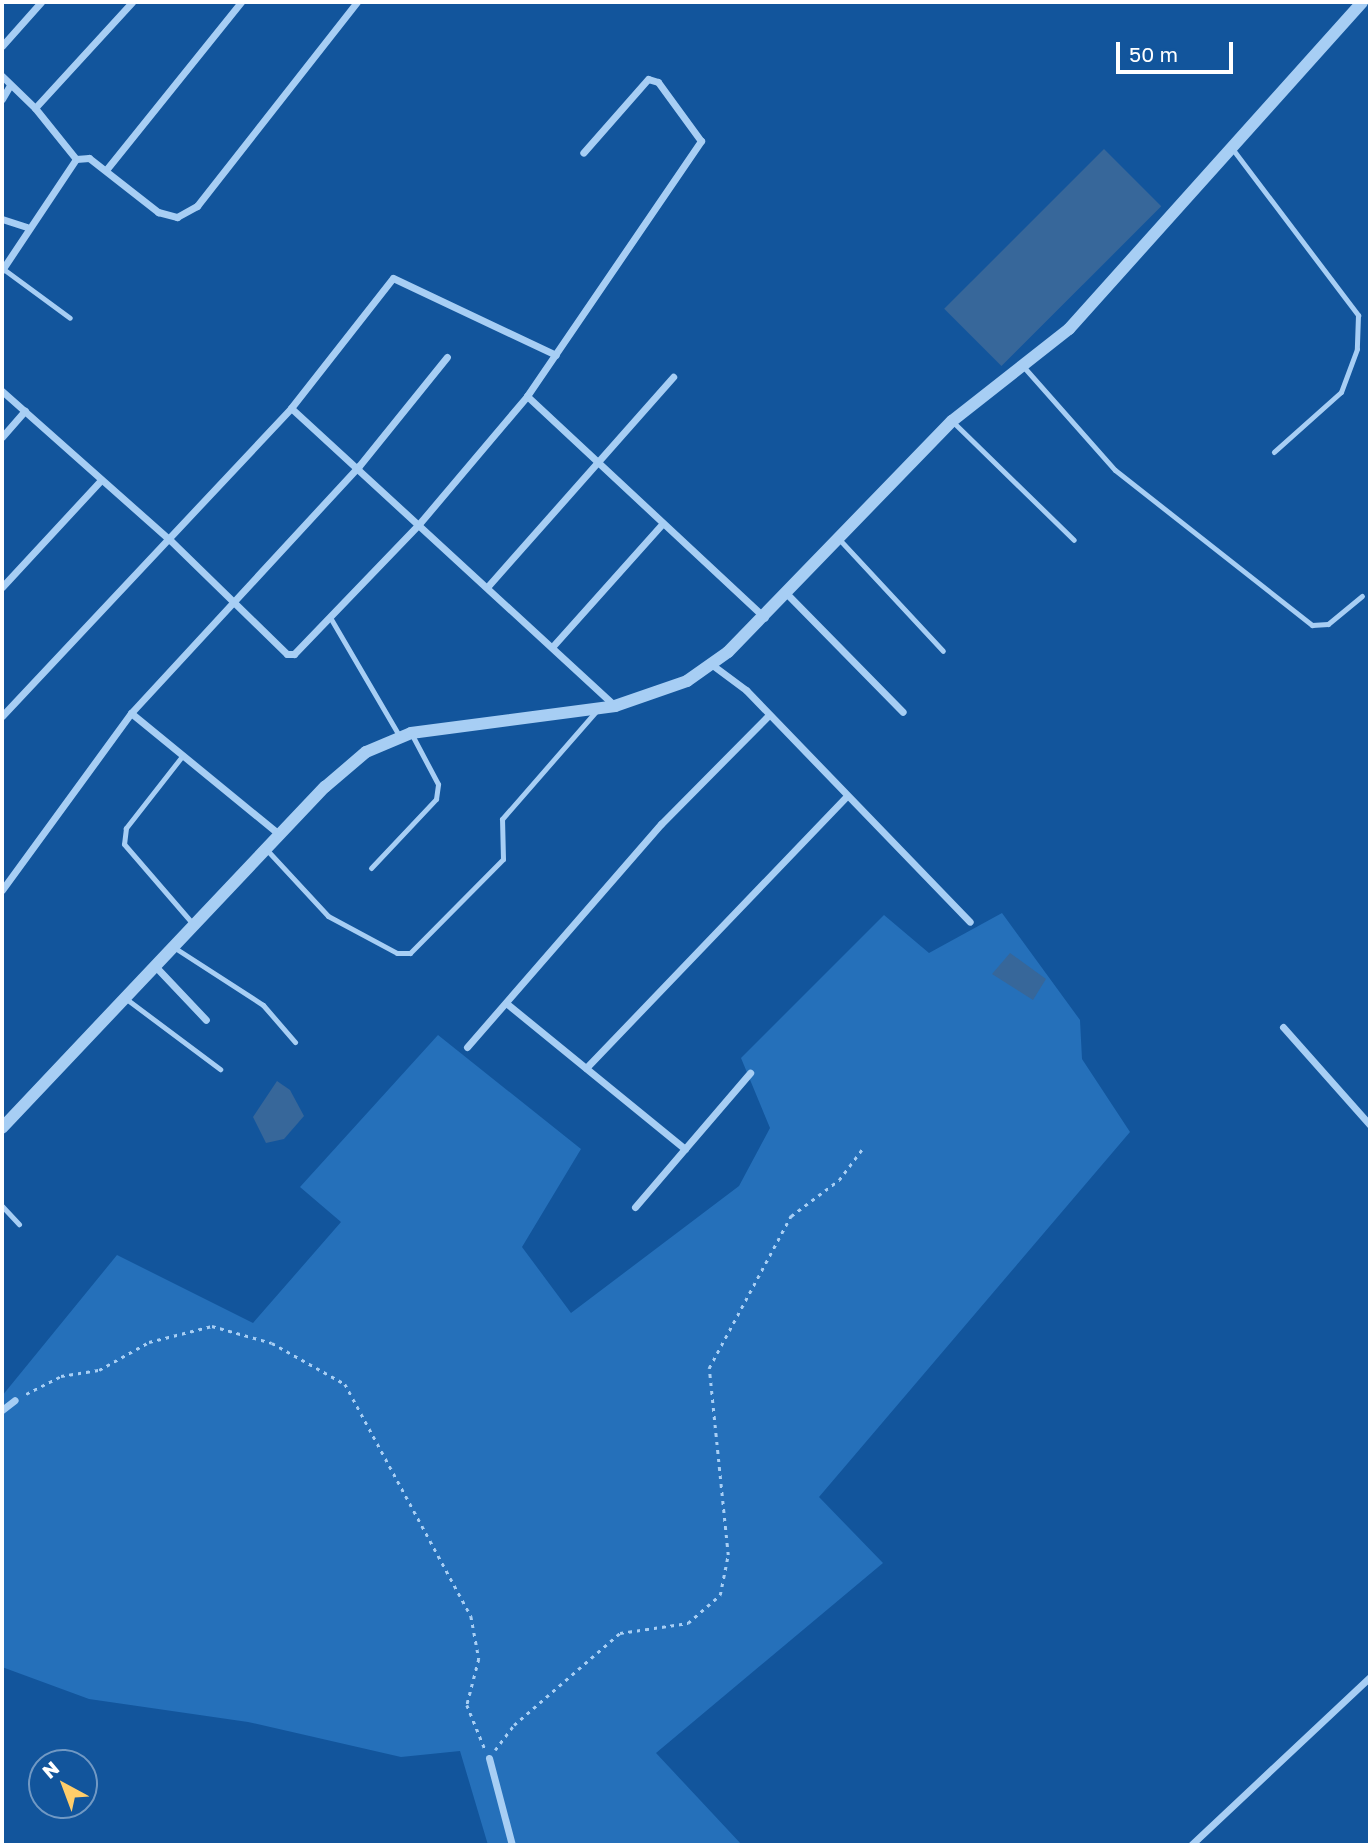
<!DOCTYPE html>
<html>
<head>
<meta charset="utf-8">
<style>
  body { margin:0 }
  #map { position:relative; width:1372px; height:1847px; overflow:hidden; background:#12559c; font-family:"Golos Text",sans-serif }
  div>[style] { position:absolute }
  .green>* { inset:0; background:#2570ba }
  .water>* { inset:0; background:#37679a; transform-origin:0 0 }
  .path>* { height:2.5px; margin-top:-1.25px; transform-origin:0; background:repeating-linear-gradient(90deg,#a7cef4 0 3.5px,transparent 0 8.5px) }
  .service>* { height:5px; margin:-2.5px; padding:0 2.5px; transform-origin:2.5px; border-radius:2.5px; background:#a7cef4 }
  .minor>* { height:7px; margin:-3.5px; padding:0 3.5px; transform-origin:3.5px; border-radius:3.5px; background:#a7cef4 }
  .tertiary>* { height:12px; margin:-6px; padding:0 6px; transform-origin:6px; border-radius:6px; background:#a7cef4 }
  span { translate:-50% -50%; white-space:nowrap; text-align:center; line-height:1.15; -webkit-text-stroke:6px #12559c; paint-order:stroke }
  .frame { position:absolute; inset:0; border:4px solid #fff; pointer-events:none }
  .north { position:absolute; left:28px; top:1749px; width:70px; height:70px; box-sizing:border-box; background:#12559c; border:2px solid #7199c4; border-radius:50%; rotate:319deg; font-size:19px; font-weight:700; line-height:28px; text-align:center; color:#fff }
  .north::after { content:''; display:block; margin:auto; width:24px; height:32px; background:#ffcd6a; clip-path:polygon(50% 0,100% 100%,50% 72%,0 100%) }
  .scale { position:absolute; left:1116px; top:42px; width:117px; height:32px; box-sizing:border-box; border:4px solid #fff; border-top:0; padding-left:9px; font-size:21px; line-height:24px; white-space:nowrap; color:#fff; -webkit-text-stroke:5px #12559c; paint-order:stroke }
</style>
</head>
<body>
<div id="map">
  <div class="green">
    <div style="clip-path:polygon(1002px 913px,1080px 1020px,1082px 1059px,1130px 1132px,819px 1497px,883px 1563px,656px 1753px,742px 1845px,488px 1845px,460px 1751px,401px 1757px,248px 1722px,89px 1699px,2px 1667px,2px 1396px,117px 1255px,253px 1323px,341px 1222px,300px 1187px,438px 1035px,581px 1149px,522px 1247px,571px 1313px,739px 1186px,770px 1128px,741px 1058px,884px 915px,929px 953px)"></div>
  </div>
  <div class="water">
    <div style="left:1104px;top:149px;width:81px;height:226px;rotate:45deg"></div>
    <div style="clip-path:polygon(1010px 953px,1046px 979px,1033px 1000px,992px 974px)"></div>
    <div style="clip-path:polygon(277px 1081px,290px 1090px,304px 1116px,284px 1139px,266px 1143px,253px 1117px)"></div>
  </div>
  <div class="path">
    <div style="left:26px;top:1394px;width:39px;rotate:-27deg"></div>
    <div style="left:61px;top:1376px;width:38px;rotate:-9deg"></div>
    <div style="left:99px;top:1370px;width:57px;rotate:-29.2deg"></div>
    <div style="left:149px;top:1342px;width:65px;rotate:-14.3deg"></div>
    <div style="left:212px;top:1326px;width:62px;rotate:15.8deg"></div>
    <div style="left:272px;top:1343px;width:84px;rotate:29.3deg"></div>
    <div style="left:345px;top:1384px;width:264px;rotate:61.5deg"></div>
    <div style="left:471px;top:1616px;width:44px;rotate:79.5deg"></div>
    <div style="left:479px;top:1659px;width:48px;rotate:104.6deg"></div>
    <div style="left:467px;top:1705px;width:48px;rotate:67.8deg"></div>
    <div style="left:495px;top:1750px;width:31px;rotate:-53deg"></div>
    <div style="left:514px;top:1725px;width:140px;rotate:-41deg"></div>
    <div style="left:620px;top:1633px;width:69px;rotate:-8.4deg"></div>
    <div style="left:688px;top:1623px;width:43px;rotate:-41.2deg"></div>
    <div style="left:720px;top:1595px;width:41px;rotate:-78.7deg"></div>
    <div style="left:728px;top:1555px;width:188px;rotate:-95.8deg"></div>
    <div style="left:709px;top:1368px;width:173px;rotate:-61.7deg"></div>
    <div style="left:791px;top:1216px;width:60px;rotate:-36.9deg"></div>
    <div style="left:839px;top:1180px;width:40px;rotate:-53deg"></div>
  </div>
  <div class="service">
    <div style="left:1234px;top:151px;width:206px;rotate:52.9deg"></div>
    <div style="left:1358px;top:315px;width:34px;rotate:92deg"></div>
    <div style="left:1357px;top:349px;width:46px;rotate:110.4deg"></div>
    <div style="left:1341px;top:392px;width:90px;rotate:138.2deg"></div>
    <div style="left:2px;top:268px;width:84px;rotate:36.3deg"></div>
    <div style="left:1022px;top:365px;width:140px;rotate:48.5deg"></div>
    <div style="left:1115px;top:470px;width:251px;rotate:38.2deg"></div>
    <div style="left:1312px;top:625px;width:16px;rotate:-4deg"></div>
    <div style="left:1328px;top:624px;width:44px;rotate:-39.5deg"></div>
    <div style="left:952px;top:421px;width:170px;rotate:44.3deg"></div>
    <div style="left:838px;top:538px;width:154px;rotate:47.1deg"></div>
    <div style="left:331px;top:619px;width:137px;rotate:59.7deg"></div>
    <div style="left:183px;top:755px;width:93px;rotate:128deg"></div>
    <div style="left:126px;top:828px;width:16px;rotate:97deg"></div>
    <div style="left:124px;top:844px;width:107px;rotate:49.2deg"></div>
    <div style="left:266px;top:849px;width:91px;rotate:47.2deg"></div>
    <div style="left:328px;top:916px;width:78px;rotate:28.2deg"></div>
    <div style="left:397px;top:953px;width:13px"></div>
    <div style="left:410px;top:953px;width:132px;rotate:-45.3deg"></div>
    <div style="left:503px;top:859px;width:40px;rotate:-91.4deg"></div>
    <div style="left:502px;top:819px;width:145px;rotate:-48.9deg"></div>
    <div style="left:371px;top:868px;width:95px;rotate:-46.7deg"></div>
    <div style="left:436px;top:799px;width:15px;rotate:-82deg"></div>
    <div style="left:438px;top:784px;width:58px;rotate:-117.9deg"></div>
    <div style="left:175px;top:948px;width:105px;rotate:32.9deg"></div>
    <div style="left:263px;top:1005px;width:49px;rotate:49.1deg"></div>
    <div style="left:125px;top:998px;width:119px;rotate:36.8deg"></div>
    <div style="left:2px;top:1206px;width:25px;rotate:47deg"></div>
  </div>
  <div class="minor">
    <div style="left:2px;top:46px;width:59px;rotate:-48.4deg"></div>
    <div style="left:2px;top:76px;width:46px;rotate:44.1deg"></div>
    <div style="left:35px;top:108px;width:144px;rotate:-47.5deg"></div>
    <div style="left:2px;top:99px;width:16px;rotate:-60deg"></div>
    <div style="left:35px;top:108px;width:65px;rotate:51.2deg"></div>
    <div style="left:106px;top:170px;width:216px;rotate:-51.2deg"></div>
    <div style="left:2px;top:219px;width:26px;rotate:18deg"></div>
    <div style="left:2px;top:270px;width:133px;rotate:-56.3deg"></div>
    <div style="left:76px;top:159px;width:13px;rotate:-4deg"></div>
    <div style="left:89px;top:158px;width:88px;rotate:38deg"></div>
    <div style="left:158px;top:212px;width:20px;rotate:15deg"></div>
    <div style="left:177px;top:217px;width:23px;rotate:-29deg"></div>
    <div style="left:197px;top:206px;width:259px;rotate:-51.9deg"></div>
    <div style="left:2px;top:391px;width:225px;rotate:41.6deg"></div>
    <div style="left:170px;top:540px;width:163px;rotate:44.3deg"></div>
    <div style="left:287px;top:654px;width:7px"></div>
    <div style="left:294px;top:654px;width:180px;rotate:-46.1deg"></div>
    <div style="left:419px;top:524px;width:167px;rotate:-49.8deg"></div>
    <div style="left:527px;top:396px;width:309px;rotate:-55.7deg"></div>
    <div style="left:701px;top:141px;width:73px;rotate:-126.1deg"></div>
    <div style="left:658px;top:82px;width:10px;rotate:-163deg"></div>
    <div style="left:648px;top:79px;width:98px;rotate:131.3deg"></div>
    <div style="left:527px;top:396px;width:325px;rotate:43deg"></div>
    <div style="left:291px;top:408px;width:165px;rotate:-51.9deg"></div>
    <div style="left:393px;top:278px;width:180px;rotate:25.3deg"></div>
    <div style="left:2px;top:437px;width:35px;rotate:-49deg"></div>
    <div style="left:489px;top:585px;width:278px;rotate:-48.5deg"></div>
    <div style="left:2px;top:587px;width:146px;rotate:-47.2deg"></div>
    <div style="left:787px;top:594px;width:165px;rotate:45.5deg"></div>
    <div style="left:553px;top:646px;width:162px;rotate:-48.2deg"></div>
    <div style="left:711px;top:664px;width:44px;rotate:36.6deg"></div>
    <div style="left:746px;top:690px;width:322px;rotate:46deg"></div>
    <div style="left:131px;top:713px;width:193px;rotate:39.3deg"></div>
    <div style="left:2px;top:716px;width:422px;rotate:-46.8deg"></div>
    <div style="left:291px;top:408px;width:440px;rotate:42.6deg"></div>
    <div style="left:2px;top:890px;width:219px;rotate:-53.9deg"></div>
    <div style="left:131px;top:713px;width:336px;rotate:-47.3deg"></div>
    <div style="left:359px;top:466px;width:140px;rotate:-51.1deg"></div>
    <div style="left:155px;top:966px;width:74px;rotate:46.6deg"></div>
    <div style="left:506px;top:1003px;width:231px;rotate:39.2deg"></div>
    <div style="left:1283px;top:1027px;width:131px;rotate:48.4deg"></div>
    <div style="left:467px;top:1047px;width:296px;rotate:-49deg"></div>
    <div style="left:661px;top:824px;width:153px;rotate:-45.3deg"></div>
    <div style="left:586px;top:1068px;width:377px;rotate:-46.2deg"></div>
    <div style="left:635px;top:1207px;width:177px;rotate:-49.4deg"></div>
    <div style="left:2px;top:1410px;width:16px;rotate:-38deg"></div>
    <div style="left:489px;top:1758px;width:90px;rotate:75.2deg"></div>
    <div style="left:1191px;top:1845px;width:245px;rotate:-43.2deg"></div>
  </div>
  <div class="tertiary">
    <div style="left:2px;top:1128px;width:470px;rotate:-46.6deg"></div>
    <div style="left:325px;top:787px;width:54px;rotate:-40.5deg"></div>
    <div style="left:366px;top:752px;width:49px;rotate:-22.9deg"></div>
    <div style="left:411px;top:733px;width:206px;rotate:-7.5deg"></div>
    <div style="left:615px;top:706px;width:76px;rotate:-19.1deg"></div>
    <div style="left:687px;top:681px;width:50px;rotate:-35.3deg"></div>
    <div style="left:728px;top:652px;width:322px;rotate:-45.9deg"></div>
    <div style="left:952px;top:421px;width:149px;rotate:-38.2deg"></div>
    <div style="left:1069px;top:329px;width:439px;rotate:-48.1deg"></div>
  </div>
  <div class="frame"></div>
  <div class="north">N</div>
  <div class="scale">50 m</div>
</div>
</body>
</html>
